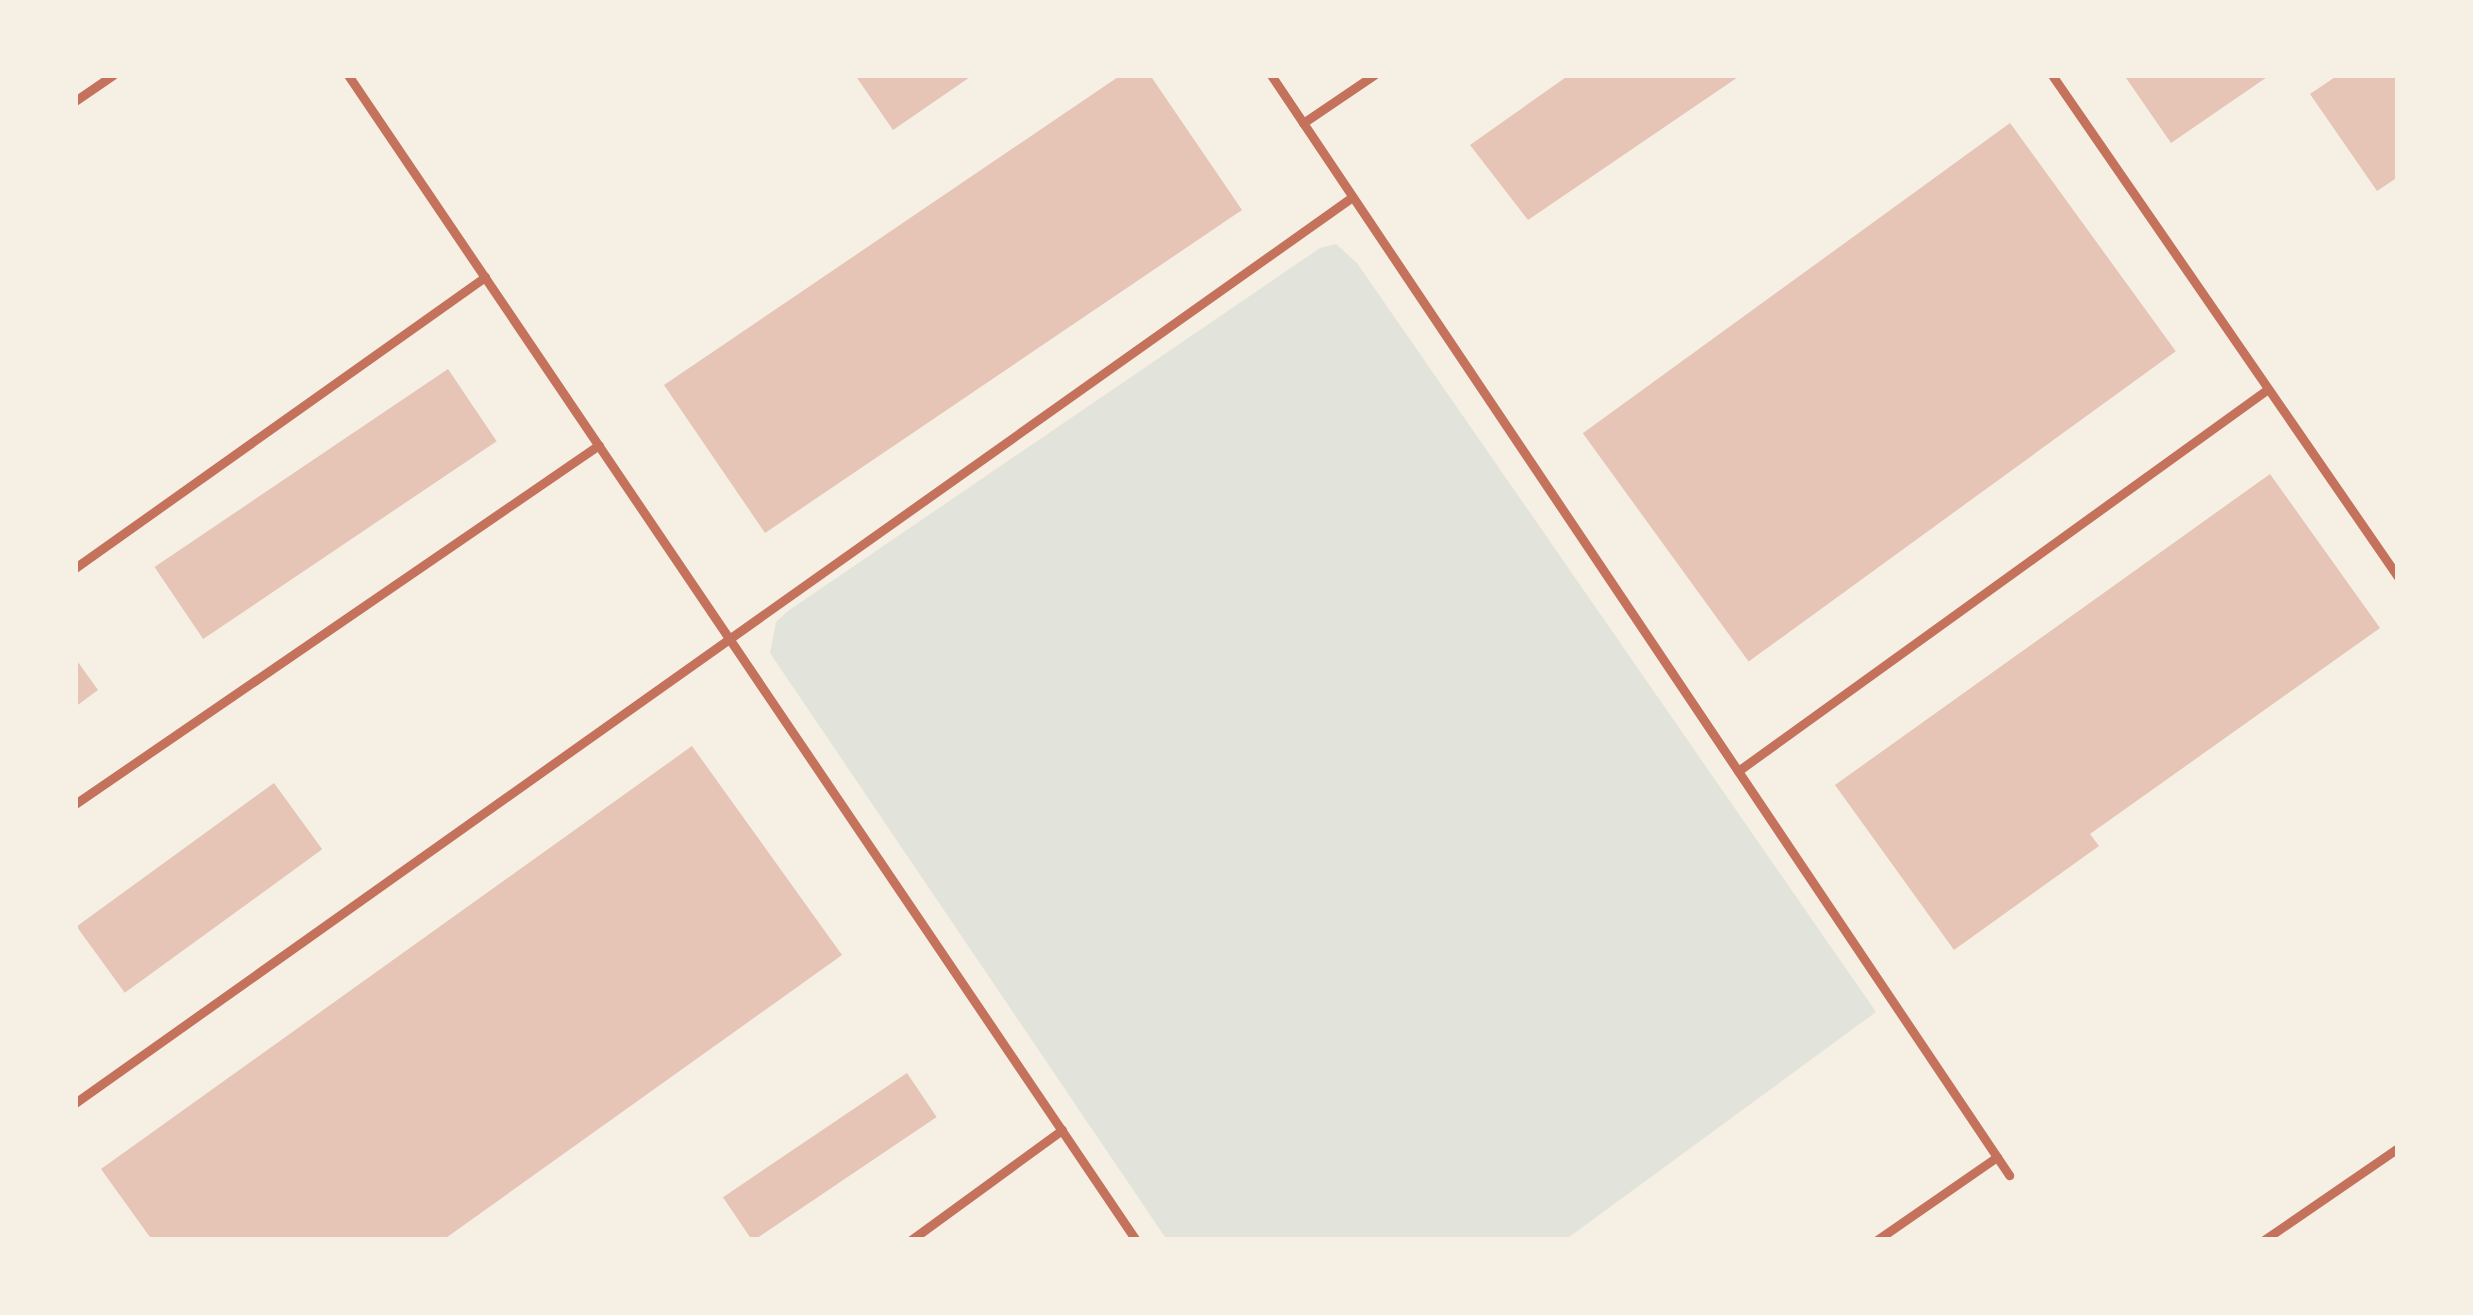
<!DOCTYPE html>
<html>
<head>
<meta charset="utf-8">
<style>
  body { margin:0 }
  #map { position:relative; width:2473px; height:1315px; overflow:hidden; background:#f6efe4; font-family:Signika,sans-serif }
  div>[style] { position:absolute }
  .green>* { inset:0; background:#e2e4dc }
  .building>* { inset:0; background:#e6c5b7; transform-origin:0 0 }
  .service>* { height:9px; margin:-4.5px; padding:0 4.5px; transform-origin:4.5px; border-radius:4.5px; background:#c5725c }
  span { translate:-50% -50%; white-space:nowrap; text-align:center; line-height:1.15; -webkit-text-stroke:12px #f6efe4; paint-order:stroke }
  .frame { position:absolute; inset:0; border:78px solid #f6efe4; pointer-events:none }
</style>
</head>
<body>
<div id="map">
  <div class="green">
    <div style="clip-path:polygon(1336px 244px,1357px 263px,1876px 1012px,1565px 1240px,1167px 1240px,770px 653px,776px 622px,788px 611px,1320px 248px)"></div>
  </div>
  <div class="building">
    <div style="clip-path:polygon(855px 75px,973px 75px,893px 130px)"></div>
    <div style="clip-path:polygon(1121px 75px,1150px 75px,1242px 210px,765px 533px,664px 385px)"></div>
    <div style="clip-path:polygon(1569px 75px,1741px 75px,1528px 220px,1470px 145px)"></div>
    <div style="clip-path:polygon(2124px 75px,2270px 75px,2171px 143px)"></div>
    <div style="clip-path:polygon(2338px 75px,2398px 75px,2398px 177px,2377px 191px,2310px 94px)"></div>
    <div style="left:2010px;top:123px;width:282px;height:528px;rotate:54deg"></div>
    <div style="left:448px;top:369px;width:87px;height:354px;rotate:56deg"></div>
    <div style="clip-path:polygon(2270px 474px,2380px 628px,2090px 834px,2099px 846px,1954px 950px,1835px 785px)"></div>
    <div style="clip-path:polygon(75px 658px,98px 690px,75px 707px)"></div>
    <div style="clip-path:polygon(692px 746px,842px 955px,443px 1240px,152px 1240px,101px 1169px)"></div>
    <div style="left:274px;top:783px;width:82px;height:244px;rotate:54deg"></div>
    <div style="left:907px;top:1073px;width:53px;height:222px;rotate:56deg"></div>
  </div>
  <div class="service">
    <div style="left:348px;top:75px;width:1406px;rotate:55.93deg"></div>
    <div style="left:1271px;top:75px;width:1325px;rotate:56.14deg"></div>
    <div style="left:2052px;top:75px;width:610px;rotate:55.42deg"></div>
    <div style="left:75px;top:101px;width:46px;rotate:-34.4deg"></div>
    <div style="left:1303px;top:123px;width:86px;rotate:-34.1deg"></div>
    <div style="left:75px;top:568px;width:503px;rotate:-35.37deg"></div>
    <div style="left:1738px;top:771px;width:653px;rotate:-35.78deg"></div>
    <div style="left:75px;top:804px;width:635px;rotate:-34.42deg"></div>
    <div style="left:75px;top:1103px;width:1566px;rotate:-35.35deg"></div>
    <div style="left:911px;top:1240px;width:187px;rotate:-36.1deg"></div>
    <div style="left:1877px;top:1240px;width:146px;rotate:-34.7deg"></div>
    <div style="left:2264px;top:1240px;width:163px;rotate:-34.5deg"></div>
  </div>
  <div class="frame"></div>
</div>
</body>
</html>
